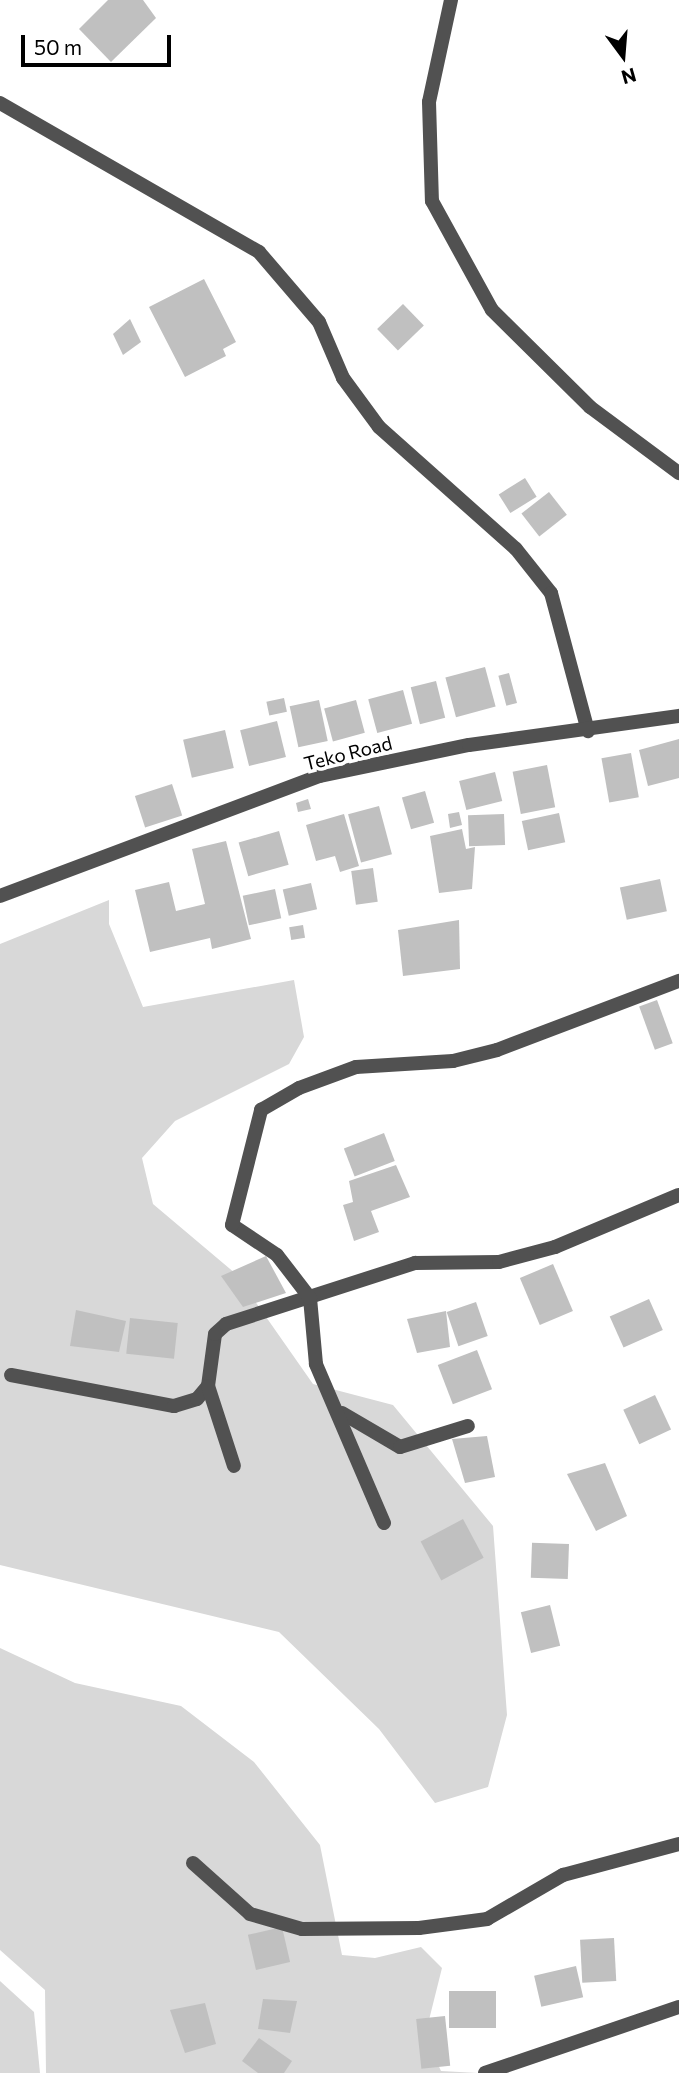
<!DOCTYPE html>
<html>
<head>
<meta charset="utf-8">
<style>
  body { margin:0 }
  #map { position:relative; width:679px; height:2073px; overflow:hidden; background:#fff; font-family:Commissioner,sans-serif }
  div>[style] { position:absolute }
  .green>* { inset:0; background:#d8d8d8 }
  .building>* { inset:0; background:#c0c0c0; transform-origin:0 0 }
  .minor>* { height:14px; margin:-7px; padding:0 7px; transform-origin:7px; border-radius:7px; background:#515151 }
  .tertiary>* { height:14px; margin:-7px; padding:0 7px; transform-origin:7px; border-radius:7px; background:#515151 }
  span { translate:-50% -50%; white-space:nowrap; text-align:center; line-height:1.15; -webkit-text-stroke:7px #fff; paint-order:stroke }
  .street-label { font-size:19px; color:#000 }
  .north { position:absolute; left:588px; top:21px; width:70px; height:70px; -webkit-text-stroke:5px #fff; paint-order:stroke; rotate:164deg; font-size:19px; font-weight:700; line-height:28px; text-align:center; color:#000 }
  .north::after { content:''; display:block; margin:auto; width:24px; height:32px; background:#000; clip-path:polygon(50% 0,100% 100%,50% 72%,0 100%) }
  .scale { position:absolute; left:21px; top:35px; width:150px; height:32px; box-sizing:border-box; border:4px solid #000; border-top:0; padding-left:9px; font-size:21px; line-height:24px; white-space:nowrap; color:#000; -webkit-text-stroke:5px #fff; paint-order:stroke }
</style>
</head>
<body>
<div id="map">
  <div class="green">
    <div style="clip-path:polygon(109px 900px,109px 924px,143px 1007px,294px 980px,304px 1037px,289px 1064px,175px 1121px,142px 1158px,153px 1204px,236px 1274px,313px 1384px,393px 1405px,493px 1526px,507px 1715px,488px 1787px,435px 1803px,379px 1729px,279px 1632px,0 1565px,0 944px)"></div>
    <div style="clip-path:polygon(0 1648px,75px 1683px,181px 1706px,254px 1762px,320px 1845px,342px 1955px,375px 1958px,421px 1947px,442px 1968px,425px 2036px,441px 2071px,478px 2073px,46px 2073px,45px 1990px,0 1950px)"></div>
    <div style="clip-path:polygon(0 1981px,34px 2012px,40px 2073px,0 2073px)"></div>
  </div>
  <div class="building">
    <div style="clip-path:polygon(108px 0,143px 0,156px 18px,111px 62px,79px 29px)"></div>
    <div style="clip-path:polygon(204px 279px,236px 342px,223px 349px,226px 356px,185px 377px,149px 307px)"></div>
    <div style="left:403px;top:304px;width:30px;height:36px;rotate:46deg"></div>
    <div style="clip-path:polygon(130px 319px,141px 342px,123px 355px,113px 334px)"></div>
    <div style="left:525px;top:478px;width:22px;height:31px;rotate:58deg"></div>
    <div style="left:549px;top:492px;width:29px;height:35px;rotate:52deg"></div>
    <div style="left:485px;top:667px;width:41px;height:41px;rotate:75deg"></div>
    <div style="left:509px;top:673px;width:31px;height:11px;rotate:75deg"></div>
    <div style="left:436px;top:681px;width:38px;height:26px;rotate:76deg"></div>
    <div style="left:403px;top:690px;width:35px;height:36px;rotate:75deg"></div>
    <div style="left:284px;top:698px;width:14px;height:18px;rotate:78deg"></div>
    <div style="left:319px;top:700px;width:42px;height:30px;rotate:78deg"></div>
    <div style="left:356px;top:700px;width:34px;height:33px;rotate:75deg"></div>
    <div style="left:277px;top:721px;width:37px;height:38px;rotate:76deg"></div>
    <div style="left:225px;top:730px;width:39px;height:43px;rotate:77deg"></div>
    <div style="clip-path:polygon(679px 739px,679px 778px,648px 786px,639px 750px)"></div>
    <div style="left:631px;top:753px;width:45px;height:30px;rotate:80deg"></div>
    <div style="left:547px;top:765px;width:43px;height:35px;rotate:79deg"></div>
    <div style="left:495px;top:772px;width:30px;height:37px;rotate:76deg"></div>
    <div style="left:172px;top:784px;width:33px;height:39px;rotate:72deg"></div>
    <div style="left:425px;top:791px;width:33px;height:24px;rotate:74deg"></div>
    <div style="clip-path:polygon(308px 799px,311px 809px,298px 812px,296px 803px)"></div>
    <div style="left:379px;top:806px;width:50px;height:32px;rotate:75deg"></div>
    <div style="clip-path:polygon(459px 812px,462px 825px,450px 828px,448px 814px)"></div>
    <div style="left:559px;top:813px;width:30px;height:38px;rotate:78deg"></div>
    <div style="clip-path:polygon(344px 814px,359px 866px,340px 872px,335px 856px,316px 861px,306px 825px)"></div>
    <div style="left:504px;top:814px;width:31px;height:36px;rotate:88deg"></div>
    <div style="clip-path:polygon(462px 829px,466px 849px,475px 847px,472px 889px,439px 893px,430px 836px)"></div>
    <div style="left:279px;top:831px;width:35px;height:42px;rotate:74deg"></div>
    <div style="clip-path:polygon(226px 841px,251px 939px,212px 949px,210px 938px,150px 952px,135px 890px,169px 882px,176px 911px,205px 904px,192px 849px)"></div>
    <div style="left:373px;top:868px;width:34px;height:22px;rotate:82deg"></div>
    <div style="left:660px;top:879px;width:33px;height:41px;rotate:78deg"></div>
    <div style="left:311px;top:883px;width:27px;height:29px;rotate:77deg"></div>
    <div style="left:275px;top:889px;width:30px;height:33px;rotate:78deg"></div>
    <div style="clip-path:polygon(459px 920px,460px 969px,403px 976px,398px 930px)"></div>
    <div style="left:303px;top:925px;width:13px;height:14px;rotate:81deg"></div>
    <div style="left:657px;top:1000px;width:46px;height:19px;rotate:70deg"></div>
    <div style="left:384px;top:1133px;width:30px;height:43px;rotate:69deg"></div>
    <div style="clip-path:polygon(396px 1165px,410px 1197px,371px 1211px,379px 1232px,354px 1241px,343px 1205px,353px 1202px,349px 1181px)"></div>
    <div style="clip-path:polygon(266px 1256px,286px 1293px,243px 1307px,221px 1276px)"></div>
    <div style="left:553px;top:1264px;width:51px;height:36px;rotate:67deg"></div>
    <div style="left:649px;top:1299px;width:34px;height:43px;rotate:66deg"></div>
    <div style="left:476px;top:1302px;width:36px;height:31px;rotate:71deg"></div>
    <div style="clip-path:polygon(76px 1310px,126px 1321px,119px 1352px,70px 1346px)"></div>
    <div style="clip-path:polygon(446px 1311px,450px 1347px,417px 1353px,407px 1319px)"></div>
    <div style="left:130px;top:1318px;width:48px;height:36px;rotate:6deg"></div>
    <div style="left:477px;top:1350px;width:42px;height:42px;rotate:69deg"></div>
    <div style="left:655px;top:1395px;width:38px;height:35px;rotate:65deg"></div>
    <div style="clip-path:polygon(487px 1436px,495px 1477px,465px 1483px,452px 1439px)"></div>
    <div style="clip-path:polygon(605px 1463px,627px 1516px,596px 1531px,567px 1474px)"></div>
    <div style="left:463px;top:1519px;width:44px;height:48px;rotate:62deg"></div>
    <div style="left:569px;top:1544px;width:35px;height:37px;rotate:92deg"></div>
    <div style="left:550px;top:1605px;width:42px;height:30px;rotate:76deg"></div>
    <div style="left:282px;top:1927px;width:36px;height:35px;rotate:77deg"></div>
    <div style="left:614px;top:1938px;width:43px;height:34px;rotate:87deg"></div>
    <div style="left:576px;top:1966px;width:32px;height:43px;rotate:77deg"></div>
    <div style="left:496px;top:1991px;width:37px;height:47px;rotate:90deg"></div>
    <div style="clip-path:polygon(263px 1999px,297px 2001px,290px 2033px,258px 2029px)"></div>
    <div style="clip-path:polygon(205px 2003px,216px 2044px,185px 2053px,170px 2010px)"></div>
    <div style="left:445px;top:2016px;width:50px;height:29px;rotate:84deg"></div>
    <div style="clip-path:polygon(259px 2038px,292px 2061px,284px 2073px,258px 2073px,242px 2061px)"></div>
  </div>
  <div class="minor">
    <div style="left:451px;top:0;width:104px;rotate:102.2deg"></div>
    <div style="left:429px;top:102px;width:99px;rotate:88.3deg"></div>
    <div style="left:432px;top:201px;width:124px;rotate:61.2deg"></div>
    <div style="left:492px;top:310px;width:138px;rotate:44.7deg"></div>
    <div style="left:590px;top:407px;width:111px;rotate:36.6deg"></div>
    <div style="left:0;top:103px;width:299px;rotate:29.9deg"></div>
    <div style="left:259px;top:252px;width:92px;rotate:49.4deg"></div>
    <div style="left:319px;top:322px;width:61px;rotate:66.8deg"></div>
    <div style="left:343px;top:378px;width:61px;rotate:53.7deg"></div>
    <div style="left:379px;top:427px;width:183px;rotate:41.7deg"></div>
    <div style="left:516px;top:549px;width:56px;rotate:51.5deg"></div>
    <div style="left:551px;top:593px;width:143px;rotate:75deg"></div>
    <div style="left:11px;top:1375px;width:166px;rotate:10.8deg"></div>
    <div style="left:174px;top:1406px;width:24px;rotate:-17deg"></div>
    <div style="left:197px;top:1399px;width:17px;rotate:-50deg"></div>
    <div style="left:208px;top:1386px;width:52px;rotate:-82.3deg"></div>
    <div style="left:215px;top:1334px;width:15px;rotate:-42deg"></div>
    <div style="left:226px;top:1324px;width:199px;rotate:-17.9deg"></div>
    <div style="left:415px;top:1263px;width:84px;rotate:-0.7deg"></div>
    <div style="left:499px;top:1262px;width:58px;rotate:-15deg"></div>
    <div style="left:555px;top:1247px;width:134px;rotate:-22.8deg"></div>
    <div style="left:208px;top:1386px;width:84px;rotate:72deg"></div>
    <div style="left:342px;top:1413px;width:67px;rotate:30.4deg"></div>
    <div style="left:400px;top:1447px;width:71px;rotate:-17.2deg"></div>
    <div style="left:384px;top:1523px;width:173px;rotate:-113.2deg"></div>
    <div style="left:316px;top:1364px;width:66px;rotate:-95.2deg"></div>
    <div style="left:310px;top:1298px;width:54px;rotate:-127.5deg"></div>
    <div style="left:277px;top:1255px;width:54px;rotate:-146.3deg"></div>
    <div style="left:232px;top:1225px;width:119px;rotate:-75.8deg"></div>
    <div style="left:261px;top:1110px;width:44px;rotate:-30.1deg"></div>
    <div style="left:299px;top:1088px;width:61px;rotate:-20.2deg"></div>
    <div style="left:356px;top:1067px;width:97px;rotate:-3.5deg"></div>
    <div style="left:453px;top:1061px;width:45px;rotate:-14deg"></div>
    <div style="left:497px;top:1050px;width:195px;rotate:-20.8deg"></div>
    <div style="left:193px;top:1863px;width:76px;rotate:41.8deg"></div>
    <div style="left:250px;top:1914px;width:54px;rotate:16.1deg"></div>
    <div style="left:302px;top:1929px;width:117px;rotate:-0.5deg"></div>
    <div style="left:419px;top:1928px;width:69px;rotate:-7.5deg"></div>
    <div style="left:487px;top:1919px;width:88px;rotate:-30.1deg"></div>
    <div style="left:563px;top:1875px;width:120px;rotate:-15deg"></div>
    <div style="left:485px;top:2073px;width:205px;rotate:-18.8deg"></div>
  </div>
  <div class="tertiary">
    <div style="left:0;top:896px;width:342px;rotate:-20.6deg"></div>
    <div style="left:320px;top:776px;width:152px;rotate:-11.8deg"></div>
    <div style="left:469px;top:745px;width:212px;rotate:-7.9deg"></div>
  </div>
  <div class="street-label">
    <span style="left:348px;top:753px;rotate:-14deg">Teko Road</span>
  </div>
  <div class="north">N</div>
  <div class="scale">50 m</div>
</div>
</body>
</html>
